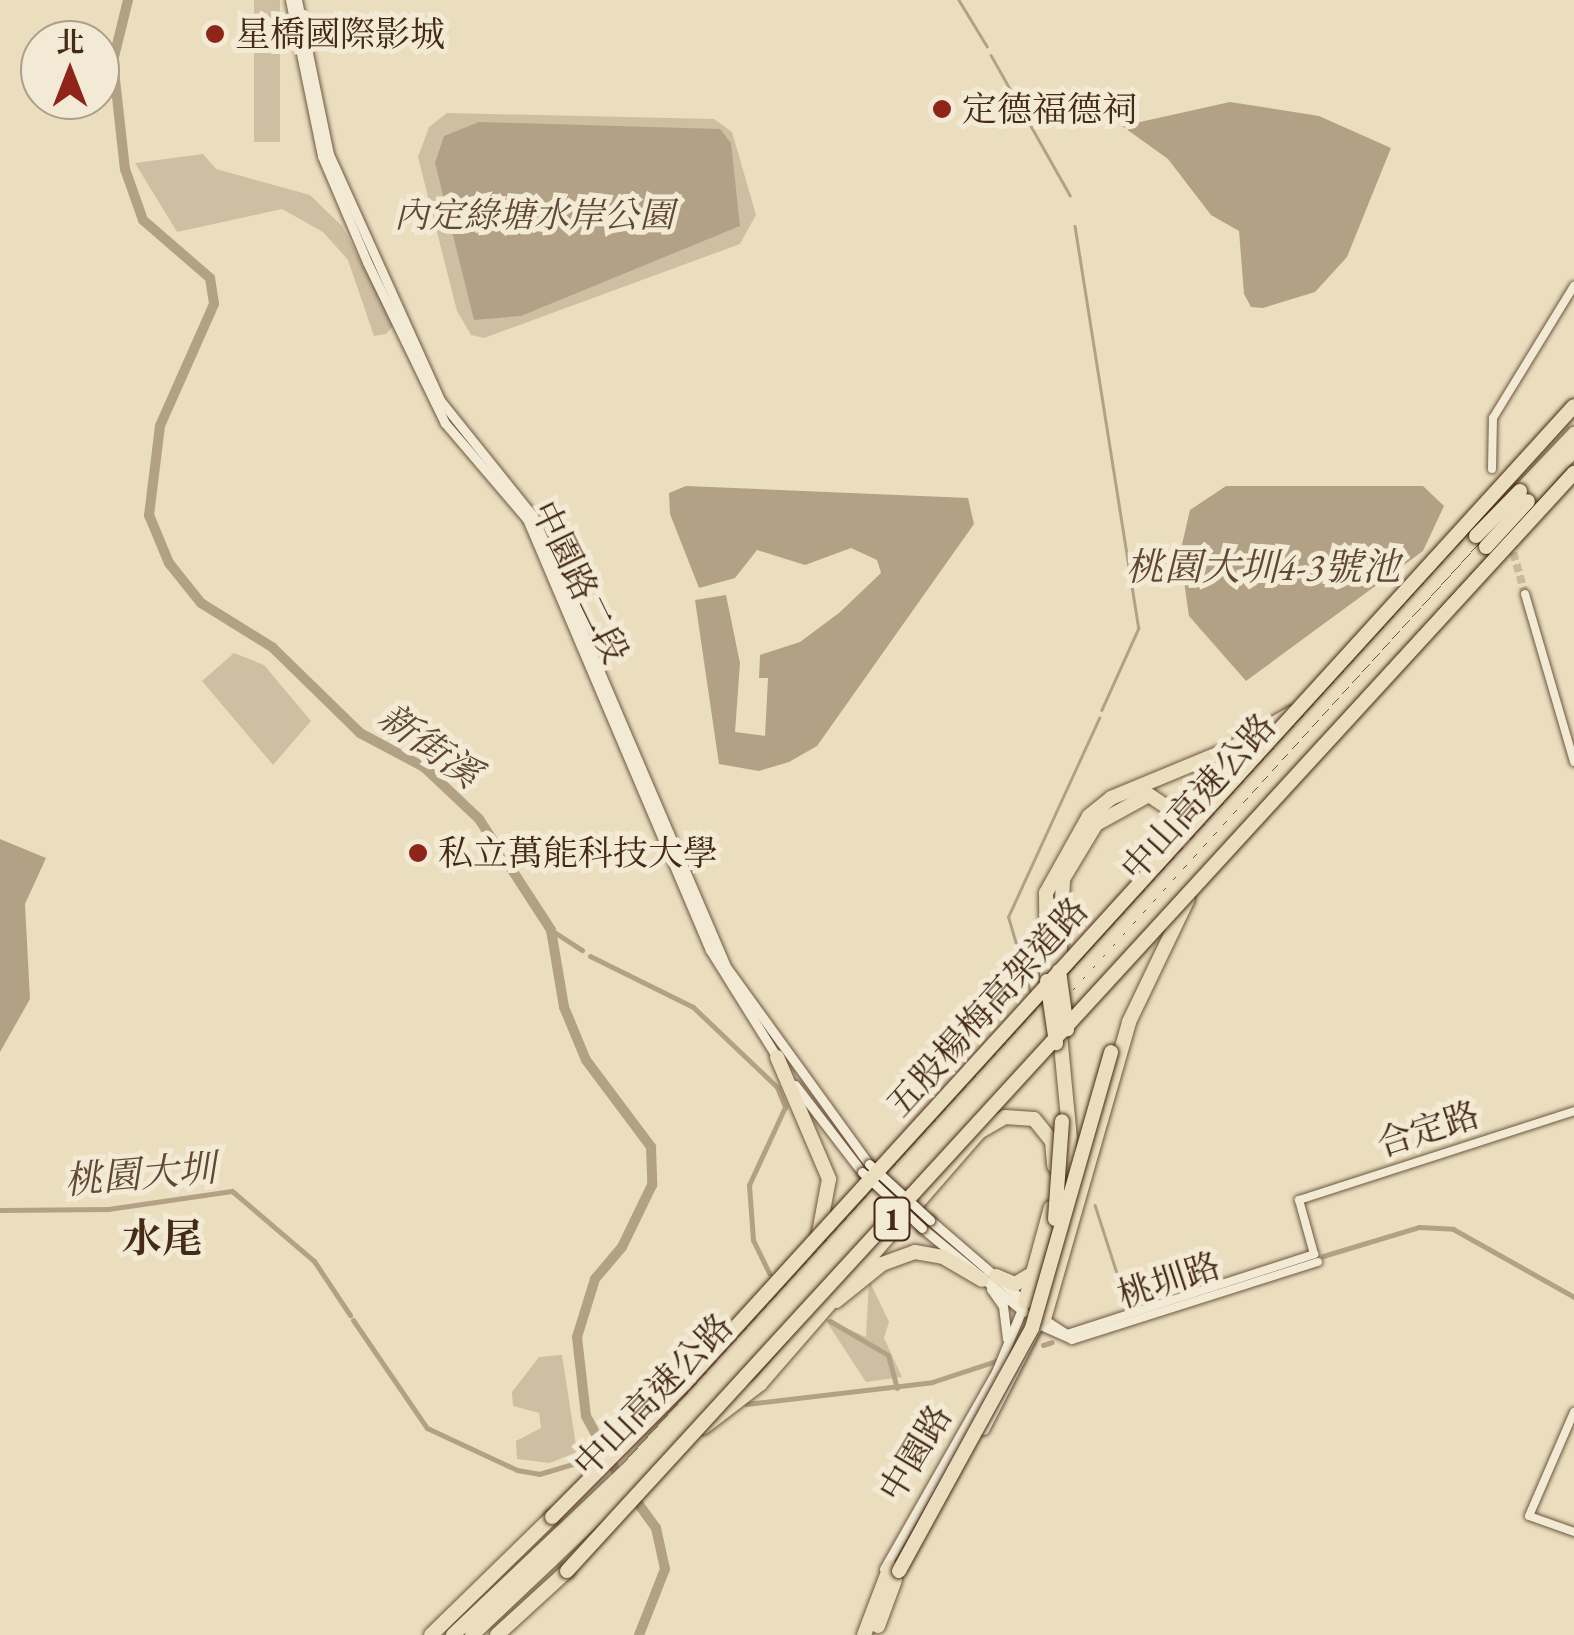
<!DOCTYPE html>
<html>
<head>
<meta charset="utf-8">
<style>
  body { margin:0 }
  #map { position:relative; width:1574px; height:1635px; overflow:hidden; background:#ebdebf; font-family:"EB Garamond","Noto Serif TC",serif }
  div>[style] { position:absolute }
  .green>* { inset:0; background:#cfbfa2; transform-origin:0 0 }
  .water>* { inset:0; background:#b3a186 }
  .stream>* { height:2.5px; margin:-1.25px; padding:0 1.25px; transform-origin:1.25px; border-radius:1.25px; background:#b3a186 }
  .canal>* { height:5px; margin:-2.5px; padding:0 2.5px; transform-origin:2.5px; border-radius:2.5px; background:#b3a186 }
  .river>* { height:10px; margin:-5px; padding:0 5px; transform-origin:5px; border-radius:5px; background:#b3a186 }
  .tertiary-tunnel>* { height:8px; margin-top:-4px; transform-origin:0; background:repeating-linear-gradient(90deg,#caba9d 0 8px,transparent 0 12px) }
  .roads { filter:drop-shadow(0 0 2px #6e5740) drop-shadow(0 0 2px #6e5740) }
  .tertiary>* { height:8px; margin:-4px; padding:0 4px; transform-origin:4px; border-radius:4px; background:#f2ead5 }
  .secondary>* { height:9px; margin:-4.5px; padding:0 4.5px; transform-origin:4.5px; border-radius:4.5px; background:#f2ead5 }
  .motorway>* { height:14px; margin:-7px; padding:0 7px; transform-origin:7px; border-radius:7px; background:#ebdebf }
  .bridges { filter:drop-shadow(0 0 2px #452a16) drop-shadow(0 0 2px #452a16) }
  .secondary-bridge>* { height:9px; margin:-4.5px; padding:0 4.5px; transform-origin:4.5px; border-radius:4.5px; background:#f2ead5 }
  .motorway-bridge>* { height:14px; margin:-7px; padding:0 7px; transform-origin:7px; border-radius:7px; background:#ebdebf }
  .dots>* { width:28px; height:28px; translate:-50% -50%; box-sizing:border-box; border:5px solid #f2ead5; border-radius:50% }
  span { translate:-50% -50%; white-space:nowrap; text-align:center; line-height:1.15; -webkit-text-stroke:10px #f2ead5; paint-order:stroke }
  .shield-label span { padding:2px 8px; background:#f2ead5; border:2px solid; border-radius:8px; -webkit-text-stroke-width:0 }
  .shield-label { font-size:32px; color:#452a16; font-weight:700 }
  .poi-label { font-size:35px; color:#452a16 }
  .left { translate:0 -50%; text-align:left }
  .park-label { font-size:35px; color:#614832; font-style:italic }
  .street-label { font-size:35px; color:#452a16 }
  .water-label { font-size:38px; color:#604832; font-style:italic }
  .quarter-label { font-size:40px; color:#452a16; font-weight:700 }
  .north { position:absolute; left:20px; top:20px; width:100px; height:100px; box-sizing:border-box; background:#f2ead5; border:2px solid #ad9d89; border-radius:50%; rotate:0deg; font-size:28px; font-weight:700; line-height:40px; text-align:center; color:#452a16 }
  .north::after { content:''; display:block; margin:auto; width:35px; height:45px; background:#8f2418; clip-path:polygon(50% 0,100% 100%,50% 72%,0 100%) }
</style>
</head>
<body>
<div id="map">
  <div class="green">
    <div style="left:254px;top:0;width:26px;height:142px"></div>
    <div style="clip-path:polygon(447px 113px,714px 119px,732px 132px,756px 215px,740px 244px,484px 338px,471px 335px,457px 311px,418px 157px,429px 127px)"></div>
    <div style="clip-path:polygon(203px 154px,216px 169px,310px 195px,342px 226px,394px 325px,386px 334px,374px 336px,348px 260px,323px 232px,282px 209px,177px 232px,135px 163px)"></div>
    <div style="clip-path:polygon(234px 653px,264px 665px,311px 721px,273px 765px,202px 681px)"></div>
    <div style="clip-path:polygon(869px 1280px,889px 1322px,884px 1338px,902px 1377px,866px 1382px,824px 1318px,866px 1337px)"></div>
    <div style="clip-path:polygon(562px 1355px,577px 1452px,550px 1463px,517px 1459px,516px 1441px,541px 1428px,539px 1413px,513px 1406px,512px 1392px,539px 1357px)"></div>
  </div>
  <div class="water">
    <div style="clip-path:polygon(1230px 102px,1319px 116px,1391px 148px,1347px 257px,1315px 292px,1263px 308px,1251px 307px,1244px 294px,1239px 231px,1211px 215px,1168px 159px,1122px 126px)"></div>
    <div style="clip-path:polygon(479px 122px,720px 129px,731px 143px,740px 226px,521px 316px,474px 320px,435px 163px,444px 136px)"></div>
    <div style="clip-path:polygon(686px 486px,968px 498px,974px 524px,817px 746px,789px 762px,759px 771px,719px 764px,695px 600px,726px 595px,740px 663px,735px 732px,765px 736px,768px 678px,759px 678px,760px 655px,800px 642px,839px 613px,881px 573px,877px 560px,851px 548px,805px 565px,757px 550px,735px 578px,699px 588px,670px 514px,669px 493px)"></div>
    <div style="clip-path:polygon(1226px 486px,1423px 486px,1444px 506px,1423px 551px,1246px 681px,1189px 616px,1180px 553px,1190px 510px)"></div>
    <div style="clip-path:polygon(0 839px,46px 858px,25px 904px,30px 999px,0 1052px)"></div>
  </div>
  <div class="stream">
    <div style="left:959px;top:0;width:54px;rotate:58.7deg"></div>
    <div style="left:991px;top:55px;width:161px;rotate:60.6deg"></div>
    <div style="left:1075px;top:226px;width:407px;rotate:81deg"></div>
    <div style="left:1139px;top:628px;width:90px;rotate:114.3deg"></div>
    <div style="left:1030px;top:992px;width:78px;rotate:-106.3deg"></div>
    <div style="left:1008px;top:917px;width:219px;rotate:-65.4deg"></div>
    <div style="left:1095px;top:1205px;width:110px;rotate:72.1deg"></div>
  </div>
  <div class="canal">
    <div style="left:551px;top:930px;width:37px;rotate:33deg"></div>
    <div style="left:590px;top:956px;width:115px;rotate:26.3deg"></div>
    <div style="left:693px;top:1007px;width:116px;rotate:43.6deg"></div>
    <div style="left:777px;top:1087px;width:22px;rotate:68deg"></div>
    <div style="left:785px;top:1107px;width:86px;rotate:114.8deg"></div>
    <div style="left:749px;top:1185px;width:55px;rotate:85.8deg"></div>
    <div style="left:753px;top:1240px;width:37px;rotate:64deg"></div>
    <div style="left:0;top:1210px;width:108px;rotate:-0.5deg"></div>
    <div style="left:108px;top:1209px;width:125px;rotate:-8.3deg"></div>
    <div style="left:232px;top:1191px;width:108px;rotate:40.5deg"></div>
    <div style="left:314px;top:1261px;width:65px;rotate:56.3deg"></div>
    <div style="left:1323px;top:1256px;width:100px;rotate:-16.8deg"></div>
    <div style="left:1419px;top:1227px;width:34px;rotate:3deg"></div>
    <div style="left:1453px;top:1229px;width:139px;rotate:29.3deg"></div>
    <div style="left:353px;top:1320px;width:131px;rotate:55.6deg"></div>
    <div style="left:427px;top:1428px;width:99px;rotate:25deg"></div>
    <div style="left:517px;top:1470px;width:22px;rotate:10deg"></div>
    <div style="left:539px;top:1474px;width:56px;rotate:-16.5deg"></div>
    <div style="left:830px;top:1321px;width:67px;rotate:30.4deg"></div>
    <div style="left:888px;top:1355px;width:34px;rotate:75deg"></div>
    <div style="left:1043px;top:1345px;width:9px;rotate:-18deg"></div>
    <div style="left:746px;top:1404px;width:187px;rotate:-6.7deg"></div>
    <div style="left:932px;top:1382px;width:67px;rotate:-18.2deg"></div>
  </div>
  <div class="river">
    <div style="left:128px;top:0;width:63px;rotate:103.8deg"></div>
    <div style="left:113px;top:61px;width:109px;rotate:83.7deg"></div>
    <div style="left:125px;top:169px;width:54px;rotate:70.6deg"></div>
    <div style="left:143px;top:220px;width:89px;rotate:40.9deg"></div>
    <div style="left:210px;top:278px;width:26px;rotate:81deg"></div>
    <div style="left:214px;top:304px;width:133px;rotate:113.9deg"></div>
    <div style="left:160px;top:426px;width:90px;rotate:97deg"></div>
    <div style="left:149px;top:515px;width:52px;rotate:67.4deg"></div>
    <div style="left:169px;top:563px;width:51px;rotate:51.3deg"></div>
    <div style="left:201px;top:603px;width:84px;rotate:31.8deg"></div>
    <div style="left:272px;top:647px;width:123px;rotate:44.3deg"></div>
    <div style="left:360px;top:733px;width:72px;rotate:28deg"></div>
    <div style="left:424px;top:767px;width:76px;rotate:43.4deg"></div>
    <div style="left:479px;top:819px;width:132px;rotate:57deg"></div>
    <div style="left:551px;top:930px;width:78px;rotate:80.4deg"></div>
    <div style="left:564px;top:1007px;width:57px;rotate:67.5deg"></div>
    <div style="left:586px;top:1060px;width:109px;rotate:53.2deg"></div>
    <div style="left:651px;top:1147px;width:38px;rotate:88deg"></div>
    <div style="left:652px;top:1185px;width:69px;rotate:115.8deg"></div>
    <div style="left:622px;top:1247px;width:42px;rotate:130.2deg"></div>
    <div style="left:595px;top:1279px;width:61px;rotate:107.2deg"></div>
    <div style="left:577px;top:1337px;width:80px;rotate:83.5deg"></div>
    <div style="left:586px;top:1416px;width:75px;rotate:61.4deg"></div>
    <div style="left:632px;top:1495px;width:41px;rotate:54deg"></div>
    <div style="left:656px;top:1528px;width:42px;rotate:77.6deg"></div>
    <div style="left:665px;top:1569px;width:71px;rotate:111.5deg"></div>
  </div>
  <div class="tertiary-tunnel">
    <div style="left:1510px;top:541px;width:55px;rotate:74.2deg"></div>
  </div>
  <div class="roads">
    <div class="tertiary">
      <div style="left:1492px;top:469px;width:51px;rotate:-88.9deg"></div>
      <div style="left:1493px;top:418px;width:155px;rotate:-58.5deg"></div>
      <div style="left:1525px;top:594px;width:175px;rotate:73.7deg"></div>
      <div style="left:1044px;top:1319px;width:27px;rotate:33deg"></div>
      <div style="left:1067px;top:1334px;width:260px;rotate:-17.9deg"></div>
      <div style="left:1314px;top:1254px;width:56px;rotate:-105.5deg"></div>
      <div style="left:1299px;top:1200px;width:289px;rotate:-17.9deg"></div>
      <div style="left:1041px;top:1326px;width:34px;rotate:24deg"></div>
      <div style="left:1072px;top:1340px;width:258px;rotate:-17.6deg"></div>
      <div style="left:1574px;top:1412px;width:113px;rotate:113.4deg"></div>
      <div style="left:1529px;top:1516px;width:48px;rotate:19.6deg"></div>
    </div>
    <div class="secondary">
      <div style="left:290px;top:0;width:159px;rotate:78.4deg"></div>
      <div style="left:322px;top:156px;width:115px;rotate:67deg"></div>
      <div style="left:367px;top:262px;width:179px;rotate:64.2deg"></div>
      <div style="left:445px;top:423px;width:126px;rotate:49.5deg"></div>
      <div style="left:527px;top:519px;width:468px;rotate:67deg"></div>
      <div style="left:710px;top:950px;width:128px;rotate:58deg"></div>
      <div style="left:297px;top:0;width:157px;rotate:78.3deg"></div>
      <div style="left:329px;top:154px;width:270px;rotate:65.7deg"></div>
      <div style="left:440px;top:400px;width:149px;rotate:51.3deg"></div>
      <div style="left:533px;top:516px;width:492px;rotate:66.8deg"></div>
      <div style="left:727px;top:968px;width:242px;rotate:54.1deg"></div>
      <div style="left:795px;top:1085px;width:110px;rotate:52.4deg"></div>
      <div style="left:930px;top:1220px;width:127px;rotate:40.8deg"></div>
      <div style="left:922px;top:1228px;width:132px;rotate:39.5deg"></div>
      <div style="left:991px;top:1289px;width:21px;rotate:55deg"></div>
      <div style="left:1003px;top:1306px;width:33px;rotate:83deg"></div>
      <div style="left:984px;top:1430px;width:127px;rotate:-62.8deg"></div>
      <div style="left:884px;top:1569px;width:227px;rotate:-60.4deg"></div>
      <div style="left:996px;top:1372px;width:76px;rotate:-67.5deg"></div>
    </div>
    <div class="motorway">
      <div style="left:1520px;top:491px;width:79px;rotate:-46.5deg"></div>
      <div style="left:1528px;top:501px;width:69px;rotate:-48deg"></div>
      <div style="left:1059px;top:971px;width:92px;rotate:-87.5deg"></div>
      <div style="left:1063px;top:879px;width:64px;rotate:-59deg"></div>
      <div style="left:1096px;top:824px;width:60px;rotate:-28.7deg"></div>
      <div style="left:1149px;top:795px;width:36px;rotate:34deg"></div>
      <div style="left:1179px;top:815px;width:26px;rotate:81deg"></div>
      <div style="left:1047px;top:975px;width:82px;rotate:-90.7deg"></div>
      <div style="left:1046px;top:893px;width:88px;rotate:-60.8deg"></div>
      <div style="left:1089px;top:816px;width:28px;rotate:-39deg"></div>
      <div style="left:1111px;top:798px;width:133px;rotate:-22.5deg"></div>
      <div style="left:1234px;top:747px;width:67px;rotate:-30.4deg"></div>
      <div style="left:1060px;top:1035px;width:103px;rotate:84.5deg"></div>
      <div style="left:1070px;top:1138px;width:65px;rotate:97deg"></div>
      <div style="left:777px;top:1057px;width:133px;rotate:66.9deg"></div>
      <div style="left:829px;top:1179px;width:55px;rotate:100.5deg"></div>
      <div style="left:996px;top:1276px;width:21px;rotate:23deg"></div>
      <div style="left:1015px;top:1284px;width:21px;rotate:-31deg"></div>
      <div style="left:836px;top:1301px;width:59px;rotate:-38.8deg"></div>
      <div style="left:882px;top:1264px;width:35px;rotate:-20deg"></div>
      <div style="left:915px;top:1252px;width:28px;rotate:10deg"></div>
      <div style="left:943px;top:1257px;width:45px;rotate:30.5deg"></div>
      <div style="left:1025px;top:1302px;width:98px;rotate:-74.7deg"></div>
      <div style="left:1044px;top:1319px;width:309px;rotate:-74deg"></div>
      <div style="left:1129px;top:1022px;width:136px;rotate:-64.4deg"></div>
      <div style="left:704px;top:1427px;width:71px;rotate:-37.5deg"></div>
      <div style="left:760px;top:1384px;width:334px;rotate:-49deg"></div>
      <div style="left:979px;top:1132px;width:30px;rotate:-30deg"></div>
      <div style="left:1005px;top:1117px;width:29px;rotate:4deg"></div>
      <div style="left:1034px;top:1119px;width:28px;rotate:51deg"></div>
      <div style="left:1052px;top:1141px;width:25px;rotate:85deg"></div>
      <div style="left:878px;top:1626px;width:49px;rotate:-69.7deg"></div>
      <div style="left:431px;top:1635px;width:169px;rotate:-44.3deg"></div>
      <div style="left:453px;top:1635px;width:247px;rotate:-43.5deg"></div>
      <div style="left:632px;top:1465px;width:1255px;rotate:-47.74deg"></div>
      <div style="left:472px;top:1635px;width:233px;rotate:-43.4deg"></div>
      <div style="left:641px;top:1475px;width:1255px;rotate:-47.68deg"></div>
      <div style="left:497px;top:1635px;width:95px;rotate:-42.4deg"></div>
      <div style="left:864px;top:1635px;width:73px;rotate:-69.1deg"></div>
    </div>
  </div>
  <div class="bridges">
    <div class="secondary-bridge">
      <div style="left:869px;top:1164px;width:83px;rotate:42.6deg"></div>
      <div style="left:862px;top:1172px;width:82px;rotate:43deg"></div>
    </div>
    <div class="motorway-bridge">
      <div style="left:1476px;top:536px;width:63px;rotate:-45.6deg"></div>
      <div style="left:1486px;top:547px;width:62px;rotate:-47.6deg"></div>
      <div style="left:1059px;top:971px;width:59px;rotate:82.1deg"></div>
      <div style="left:1047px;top:981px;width:63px;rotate:81.7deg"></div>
      <div style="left:1055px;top:1219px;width:98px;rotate:-85.9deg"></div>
      <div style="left:552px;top:1517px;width:187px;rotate:-45.2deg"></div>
      <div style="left:684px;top:1384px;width:1322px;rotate:-47.7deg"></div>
      <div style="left:567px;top:1571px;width:1490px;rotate:-47.48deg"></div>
      <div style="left:899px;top:1571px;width:277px;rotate:-61.3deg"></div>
      <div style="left:1032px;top:1328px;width:287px;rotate:-74deg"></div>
    </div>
  </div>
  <div class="dots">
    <div style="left:215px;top:34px;background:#8f2418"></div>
    <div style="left:942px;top:109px;background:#8f2418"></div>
    <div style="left:418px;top:853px;background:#8f2418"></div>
  </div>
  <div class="shield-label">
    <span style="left:892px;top:1219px">1</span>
  </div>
  <div class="poi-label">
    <span class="left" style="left:235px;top:34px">星橋國際影城</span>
    <span class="left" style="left:962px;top:109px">定德福德祠</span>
    <span class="left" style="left:438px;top:853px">私立萬能科技大學</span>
  </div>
  <div class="park-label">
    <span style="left:534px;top:215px">內定綠塘水岸公園</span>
  </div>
  <div class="street-label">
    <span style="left:580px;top:582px;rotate:64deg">中園路二段</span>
    <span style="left:1198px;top:797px;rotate:-48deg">中山高速公路</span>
    <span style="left:987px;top:1007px;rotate:-48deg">五股楊梅高架道路</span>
    <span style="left:1428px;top:1129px;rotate:-18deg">合定路</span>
    <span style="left:1169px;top:1280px;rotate:-18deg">桃圳路</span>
    <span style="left:653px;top:1395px;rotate:-46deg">中山高速公路</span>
    <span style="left:915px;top:1453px;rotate:-59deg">中園路</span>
  </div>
  <div class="water-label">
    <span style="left:1263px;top:567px">桃園大圳4-3號池</span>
    <span style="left:430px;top:745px;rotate:36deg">新街溪</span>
    <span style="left:140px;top:1174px;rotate:-5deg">桃園大圳</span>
  </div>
  <div class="quarter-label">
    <span style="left:162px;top:1238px">水尾</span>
  </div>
  <div class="north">北</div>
</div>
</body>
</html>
